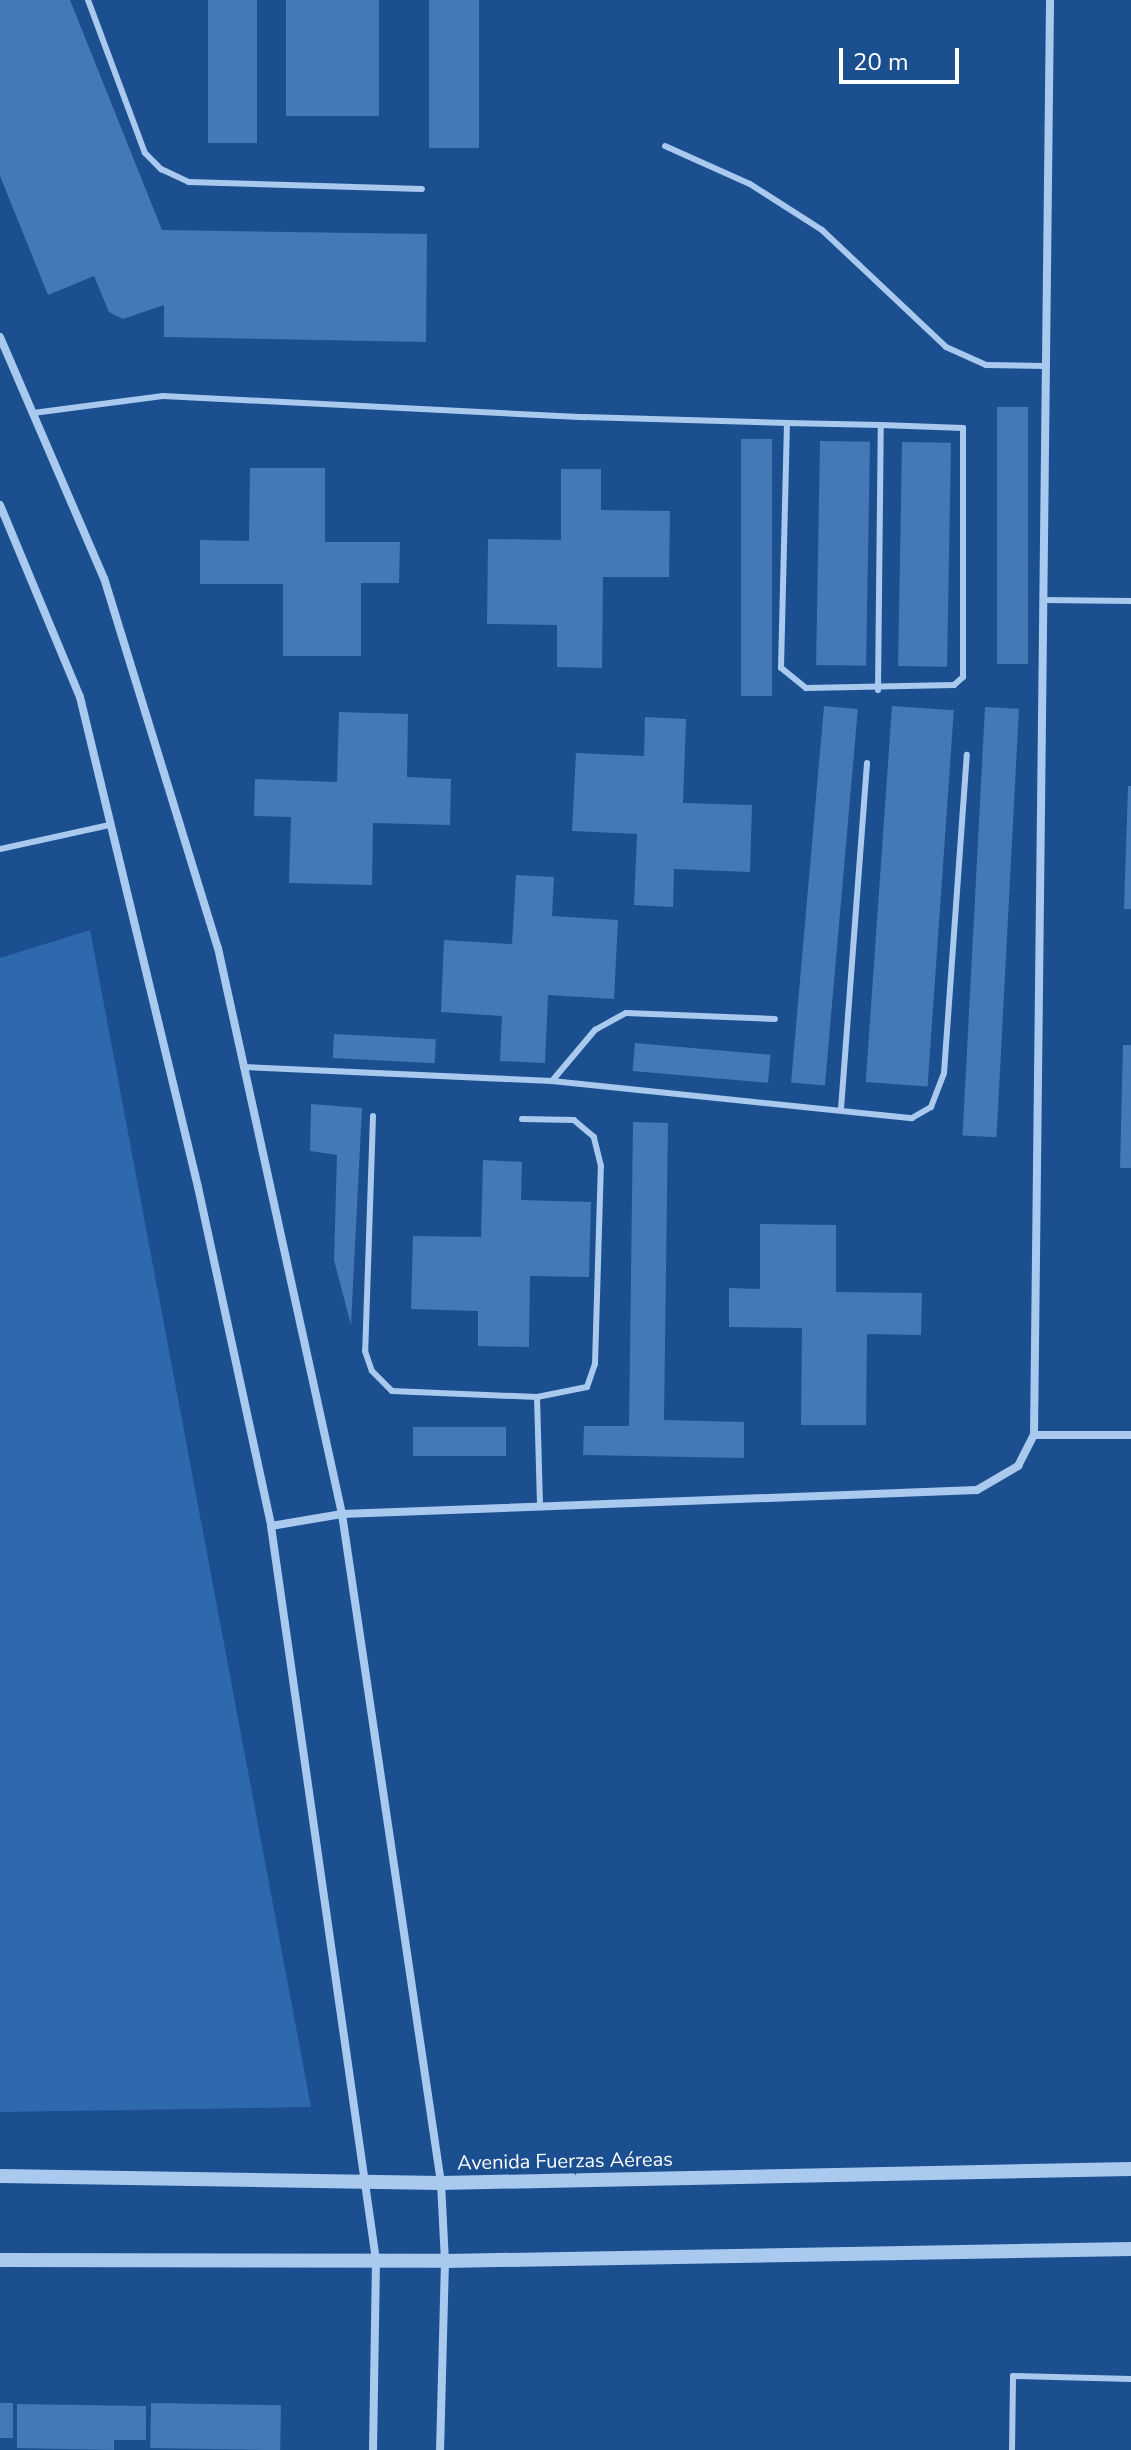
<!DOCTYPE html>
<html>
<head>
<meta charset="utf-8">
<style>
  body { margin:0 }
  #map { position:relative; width:1131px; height:2450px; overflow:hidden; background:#1b4f8f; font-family:"Nunito Sans",sans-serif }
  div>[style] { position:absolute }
  .green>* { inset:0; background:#2e69ad }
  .building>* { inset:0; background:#4478b7; transform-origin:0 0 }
  .service>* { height:6px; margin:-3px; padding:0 3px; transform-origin:3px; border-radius:3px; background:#a9c9ee }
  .minor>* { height:8px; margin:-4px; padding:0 4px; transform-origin:4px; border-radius:4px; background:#a9c9ee }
  .tertiary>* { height:14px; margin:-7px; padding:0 7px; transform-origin:7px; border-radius:7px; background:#a9c9ee }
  span { translate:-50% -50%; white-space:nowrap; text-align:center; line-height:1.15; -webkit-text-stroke:6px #1b4f8f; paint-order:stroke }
  .street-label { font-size:20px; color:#fff }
  .scale { position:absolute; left:839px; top:48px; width:120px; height:36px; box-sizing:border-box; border:4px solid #fff; border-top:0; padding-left:10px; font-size:24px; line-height:28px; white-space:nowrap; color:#fff; -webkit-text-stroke:6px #1b4f8f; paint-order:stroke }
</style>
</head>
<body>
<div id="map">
  <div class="green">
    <div style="clip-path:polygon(90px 930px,311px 2107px,0 2112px,0 958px)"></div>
  </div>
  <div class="building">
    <div style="clip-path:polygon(0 0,70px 0,162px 230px,427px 234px,426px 342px,164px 337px,164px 305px,123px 319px,109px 312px,94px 276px,48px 295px,0 176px)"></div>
    <div style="left:208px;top:0;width:49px;height:143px"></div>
    <div style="left:286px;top:0;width:93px;height:116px"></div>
    <div style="left:429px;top:0;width:50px;height:148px"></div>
    <div style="left:997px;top:407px;width:31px;height:257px"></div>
    <div style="left:741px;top:439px;width:31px;height:257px"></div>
    <div style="left:820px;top:441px;width:50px;height:224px;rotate:1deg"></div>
    <div style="left:902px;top:442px;width:49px;height:224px;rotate:1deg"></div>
    <div style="clip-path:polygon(250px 468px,325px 468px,325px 542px,400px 542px,399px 583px,361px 583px,361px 656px,283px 656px,283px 584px,200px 584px,200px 540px,249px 541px)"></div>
    <div style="clip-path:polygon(561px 469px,601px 469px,601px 510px,670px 511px,669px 577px,603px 577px,602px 668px,557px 667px,557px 625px,487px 624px,488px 539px,561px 540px)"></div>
    <div style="left:824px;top:706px;width:34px;height:378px;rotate:5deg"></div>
    <div style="left:892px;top:706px;width:62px;height:377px;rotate:4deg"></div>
    <div style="left:985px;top:707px;width:34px;height:429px;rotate:3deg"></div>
    <div style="clip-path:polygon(339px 712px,408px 714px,407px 777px,451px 779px,450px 825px,373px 823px,372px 885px,289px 883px,291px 817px,254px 816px,255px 779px,337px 782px)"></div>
    <div style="clip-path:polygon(645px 717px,686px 719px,683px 803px,752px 805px,750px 872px,674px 869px,673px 907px,634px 905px,637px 834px,572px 831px,576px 753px,644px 756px)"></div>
    <div style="clip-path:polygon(1128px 786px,1131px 786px,1131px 909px,1124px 909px)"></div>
    <div style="clip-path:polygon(516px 875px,554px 877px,552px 916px,618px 920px,614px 999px,548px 995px,545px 1063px,500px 1061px,502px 1016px,441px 1012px,444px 940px,512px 944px)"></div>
    <div style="left:334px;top:1034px;width:102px;height:24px;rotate:3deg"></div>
    <div style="left:635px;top:1043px;width:136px;height:28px;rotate:5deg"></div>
    <div style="clip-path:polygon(1123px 1045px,1131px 1045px,1131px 1168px,1120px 1168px)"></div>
    <div style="clip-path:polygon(311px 1104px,362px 1108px,351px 1325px,334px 1260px,337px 1155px,310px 1151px)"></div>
    <div style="clip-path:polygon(633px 1122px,668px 1123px,664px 1420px,744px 1422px,744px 1458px,583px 1455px,584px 1426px,629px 1426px)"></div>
    <div style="clip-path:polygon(483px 1160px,522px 1162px,521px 1200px,591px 1202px,589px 1277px,530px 1276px,529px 1347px,478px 1346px,478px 1311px,411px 1309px,413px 1236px,481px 1237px)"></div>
    <div style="clip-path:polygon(760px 1224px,836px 1225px,836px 1292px,922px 1293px,921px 1335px,867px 1334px,866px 1425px,801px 1425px,802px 1328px,729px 1327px,729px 1288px,760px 1289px)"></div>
    <div style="left:506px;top:1427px;width:29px;height:93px;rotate:90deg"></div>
    <div style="left:0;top:2403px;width:13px;height:35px"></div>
    <div style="left:151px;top:2403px;width:130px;height:45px;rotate:1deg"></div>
    <div style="clip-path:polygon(17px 2404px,146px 2406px,146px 2440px,114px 2440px,114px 2450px,17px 2448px)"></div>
  </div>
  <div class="service">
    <div style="left:88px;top:0;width:163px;rotate:69.6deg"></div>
    <div style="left:145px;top:153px;width:23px;rotate:45deg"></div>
    <div style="left:161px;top:169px;width:31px;rotate:25deg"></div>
    <div style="left:189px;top:182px;width:233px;rotate:1.7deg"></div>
    <div style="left:665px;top:146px;width:93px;rotate:24.1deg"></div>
    <div style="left:750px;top:184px;width:85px;rotate:32.6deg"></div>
    <div style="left:822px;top:230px;width:170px;rotate:43.3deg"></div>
    <div style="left:946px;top:347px;width:44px;rotate:24.2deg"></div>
    <div style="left:986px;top:365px;width:59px;rotate:1deg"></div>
    <div style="left:33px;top:413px;width:131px;rotate:-7.5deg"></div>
    <div style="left:163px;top:396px;width:422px;rotate:2.9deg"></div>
    <div style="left:584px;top:417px;width:203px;rotate:1.7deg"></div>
    <div style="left:787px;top:423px;width:94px;rotate:1.2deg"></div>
    <div style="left:881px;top:425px;width:82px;rotate:2.1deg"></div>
    <div style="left:963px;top:428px;width:249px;rotate:90deg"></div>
    <div style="left:963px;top:677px;width:12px;rotate:138deg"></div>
    <div style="left:954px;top:685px;width:148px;rotate:178.8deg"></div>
    <div style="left:806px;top:688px;width:32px;rotate:-141deg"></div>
    <div style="left:781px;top:668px;width:245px;rotate:-88.6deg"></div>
    <div style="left:1043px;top:600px;width:88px;rotate:0.7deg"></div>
    <div style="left:878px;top:690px;width:265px;rotate:-89.4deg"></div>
    <div style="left:0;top:849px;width:112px;rotate:-12.4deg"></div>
    <div style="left:243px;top:1067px;width:309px;rotate:2.6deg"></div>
    <div style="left:552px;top:1081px;width:362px;rotate:5.9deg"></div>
    <div style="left:912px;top:1118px;width:22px;rotate:-30deg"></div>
    <div style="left:931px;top:1107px;width:36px;rotate:-69deg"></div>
    <div style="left:944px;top:1073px;width:319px;rotate:-85.9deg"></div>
    <div style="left:552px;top:1081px;width:67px;rotate:-49.9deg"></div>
    <div style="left:595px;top:1030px;width:35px;rotate:-29deg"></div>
    <div style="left:626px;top:1013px;width:149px;rotate:2.3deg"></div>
    <div style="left:841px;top:1109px;width:347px;rotate:-85.7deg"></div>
    <div style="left:373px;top:1116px;width:235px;rotate:91.9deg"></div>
    <div style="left:365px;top:1351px;width:21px;rotate:71deg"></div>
    <div style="left:372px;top:1371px;width:28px;rotate:45deg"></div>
    <div style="left:392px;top:1391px;width:145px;rotate:2.4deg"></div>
    <div style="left:537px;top:1397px;width:51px;rotate:-11.3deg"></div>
    <div style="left:587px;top:1387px;width:24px;rotate:-71deg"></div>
    <div style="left:595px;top:1364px;width:198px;rotate:-88.3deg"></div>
    <div style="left:601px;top:1166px;width:30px;rotate:-104deg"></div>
    <div style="left:594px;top:1137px;width:26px;rotate:-140deg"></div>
    <div style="left:574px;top:1120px;width:52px;rotate:-178.9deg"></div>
    <div style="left:537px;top:1397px;width:109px;rotate:88.4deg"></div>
    <div style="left:1012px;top:2450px;width:74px;rotate:-89.2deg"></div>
    <div style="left:1013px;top:2376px;width:118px;rotate:1.5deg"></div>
  </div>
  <div class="minor">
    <div style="left:0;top:337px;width:262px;rotate:66.7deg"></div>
    <div style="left:104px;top:578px;width:387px;rotate:72.9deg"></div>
    <div style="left:218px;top:948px;width:579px;rotate:77.64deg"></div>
    <div style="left:342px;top:1514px;width:676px;rotate:81.58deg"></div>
    <div style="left:441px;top:2183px;width:78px;rotate:87.1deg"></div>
    <div style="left:445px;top:2261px;width:189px;rotate:91.5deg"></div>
    <div style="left:0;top:505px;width:208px;rotate:67.4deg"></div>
    <div style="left:80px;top:697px;width:504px;rotate:76.46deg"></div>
    <div style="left:198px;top:1187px;width:347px;rotate:77.8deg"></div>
    <div style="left:271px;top:1526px;width:741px;rotate:81.86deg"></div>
    <div style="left:376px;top:2260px;width:190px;rotate:90.9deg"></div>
    <div style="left:1034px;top:1435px;width:1435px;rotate:-89.36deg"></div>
    <div style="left:271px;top:1526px;width:72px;rotate:-9.6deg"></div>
    <div style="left:342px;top:1514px;width:635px;rotate:-2.16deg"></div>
    <div style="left:977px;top:1490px;width:48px;rotate:-30.3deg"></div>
    <div style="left:1018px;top:1466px;width:35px;rotate:-63deg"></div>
    <div style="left:1034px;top:1435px;width:97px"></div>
  </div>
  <div class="tertiary">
    <div style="left:0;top:2176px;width:441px;rotate:0.9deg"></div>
    <div style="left:441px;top:2183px;width:690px;rotate:-1.16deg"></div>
    <div style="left:0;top:2260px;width:445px;rotate:0.1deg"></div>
    <div style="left:445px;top:2261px;width:686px;rotate:-1deg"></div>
  </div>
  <div class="street-label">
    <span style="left:565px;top:2161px;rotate:-1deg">Avenida Fuerzas Aéreas</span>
  </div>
  <div class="scale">20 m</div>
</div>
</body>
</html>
